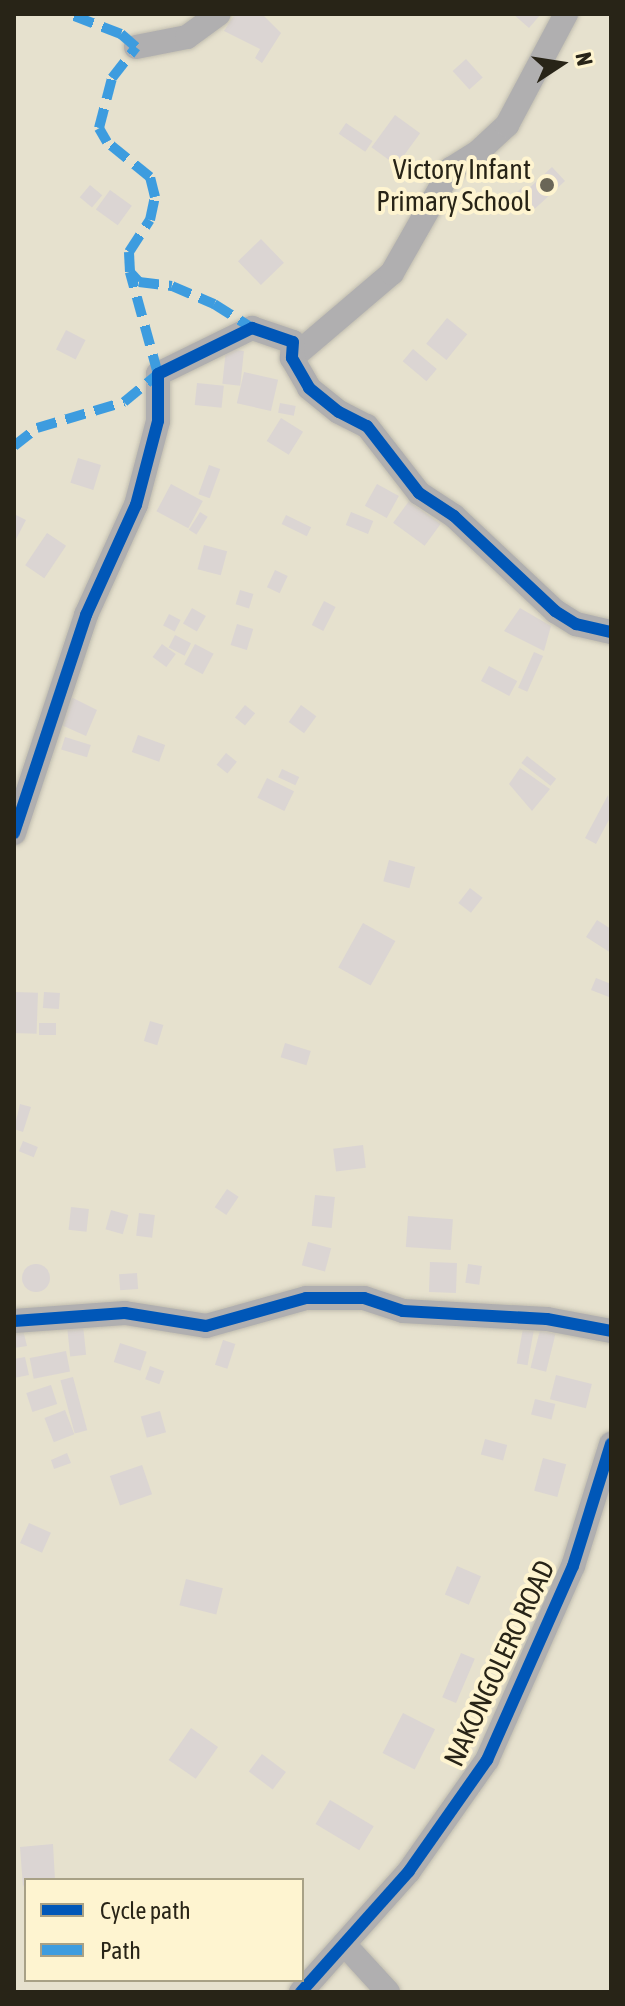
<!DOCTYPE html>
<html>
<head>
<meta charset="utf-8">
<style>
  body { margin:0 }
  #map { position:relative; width:625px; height:2006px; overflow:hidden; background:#e6e1ce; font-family:"Asap Condensed",sans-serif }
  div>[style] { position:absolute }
  .building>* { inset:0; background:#dbd5d3; transform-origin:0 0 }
  .round { border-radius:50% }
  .roads { filter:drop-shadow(0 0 2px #c1bdaf) drop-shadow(0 0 2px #c1bdaf) }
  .minor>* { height:24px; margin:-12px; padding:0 12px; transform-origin:12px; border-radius:12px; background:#b0afb0 }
  .quiet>* { height:10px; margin-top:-5px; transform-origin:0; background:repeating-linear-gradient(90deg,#3d9cdf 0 20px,transparent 0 30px) }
  .cycleway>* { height:12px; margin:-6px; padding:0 6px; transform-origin:6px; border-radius:6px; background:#0057b8 }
  .dots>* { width:22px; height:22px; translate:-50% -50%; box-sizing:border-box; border:4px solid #fef4d0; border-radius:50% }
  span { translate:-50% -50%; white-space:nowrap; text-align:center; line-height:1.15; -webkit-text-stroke:8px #fef4d0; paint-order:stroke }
  .poi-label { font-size:28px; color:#282417 }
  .right { translate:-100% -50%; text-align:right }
  .street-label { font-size:28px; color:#282417 }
  .frame { position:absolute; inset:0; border:16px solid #282417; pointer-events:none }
  .legend { position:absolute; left:24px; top:1878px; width:280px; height:104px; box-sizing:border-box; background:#fef4d0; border:2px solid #a8a186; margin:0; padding:10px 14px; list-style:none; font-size:24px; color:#282417 }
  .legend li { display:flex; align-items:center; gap:16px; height:40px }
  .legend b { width:40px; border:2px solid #a8a186 }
  .north { position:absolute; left:521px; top:24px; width:80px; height:80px; -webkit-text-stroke:6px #fef4d0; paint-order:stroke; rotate:78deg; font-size:22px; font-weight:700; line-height:32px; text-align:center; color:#282417 }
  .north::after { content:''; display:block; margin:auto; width:28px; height:36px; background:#282417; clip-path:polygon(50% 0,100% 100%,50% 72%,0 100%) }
</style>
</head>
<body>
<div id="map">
  <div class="building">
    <div style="clip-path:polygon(235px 14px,262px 14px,281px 33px,262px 63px,255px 58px,260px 49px,224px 31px)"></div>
    <div style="clip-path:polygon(513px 14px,541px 14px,529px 28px)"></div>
    <div style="left:466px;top:59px;width:25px;height:18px;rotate:48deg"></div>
    <div style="left:395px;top:115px;width:31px;height:40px;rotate:36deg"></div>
    <div style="left:346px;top:123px;width:32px;height:13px;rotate:34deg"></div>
    <div style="clip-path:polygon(552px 167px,565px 181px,528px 215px,515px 201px,516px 193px,524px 186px,527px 190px)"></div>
    <div style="left:90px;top:185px;width:16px;height:16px;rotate:40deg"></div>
    <div style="left:110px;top:190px;width:27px;height:24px;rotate:36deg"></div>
    <div style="left:261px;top:239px;width:33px;height:32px;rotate:46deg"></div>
    <div style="left:447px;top:318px;width:26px;height:33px;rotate:39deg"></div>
    <div style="left:66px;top:330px;width:22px;height:22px;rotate:27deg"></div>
    <div style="left:226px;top:349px;width:18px;height:35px;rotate:6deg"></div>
    <div style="left:413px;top:349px;width:31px;height:16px;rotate:40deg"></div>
    <div style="left:244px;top:372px;width:35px;height:32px;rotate:13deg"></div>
    <div style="left:197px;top:383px;width:27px;height:22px;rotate:6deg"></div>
    <div style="left:280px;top:403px;width:16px;height:10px;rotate:11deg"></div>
    <div style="left:281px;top:418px;width:26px;height:27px;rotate:32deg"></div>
    <div style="left:78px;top:458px;width:24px;height:26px;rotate:17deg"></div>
    <div style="left:209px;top:465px;width:12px;height:31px;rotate:20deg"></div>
    <div style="left:171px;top:484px;width:36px;height:31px;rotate:28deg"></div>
    <div style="left:377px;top:484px;width:25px;height:25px;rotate:29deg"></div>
    <div style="left:409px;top:501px;width:39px;height:27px;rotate:36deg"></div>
    <div style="left:200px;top:512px;width:9px;height:21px;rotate:32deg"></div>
    <div style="left:351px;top:512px;width:24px;height:14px;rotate:22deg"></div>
    <div style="clip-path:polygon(16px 515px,26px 520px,14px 543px,14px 520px)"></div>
    <div style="left:286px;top:515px;width:28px;height:10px;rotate:26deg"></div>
    <div style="left:47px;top:533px;width:23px;height:39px;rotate:34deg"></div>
    <div style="left:204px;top:545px;width:24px;height:25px;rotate:15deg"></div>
    <div style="left:275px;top:570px;width:14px;height:19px;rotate:25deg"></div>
    <div style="left:240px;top:590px;width:14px;height:15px;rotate:17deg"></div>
    <div style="left:324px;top:601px;width:13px;height:27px;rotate:27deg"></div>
    <div style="left:192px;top:608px;width:16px;height:18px;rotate:30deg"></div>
    <div style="clip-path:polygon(520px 608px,551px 626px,544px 651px,504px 631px)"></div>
    <div style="left:169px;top:614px;width:13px;height:13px;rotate:27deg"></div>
    <div style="left:237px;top:624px;width:17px;height:22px;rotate:17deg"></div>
    <div style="left:175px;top:635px;width:18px;height:14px;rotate:27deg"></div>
    <div style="left:162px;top:644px;width:17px;height:16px;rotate:36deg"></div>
    <div style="left:195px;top:644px;width:21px;height:23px;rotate:28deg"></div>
    <div style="left:534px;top:652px;width:10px;height:39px;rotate:24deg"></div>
    <div style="left:489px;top:666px;width:32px;height:17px;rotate:28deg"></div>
    <div style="clip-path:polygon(73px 698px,97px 710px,86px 736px,48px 719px,53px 704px)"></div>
    <div style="left:245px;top:705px;width:13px;height:16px;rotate:39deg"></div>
    <div style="left:301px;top:705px;width:19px;height:21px;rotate:36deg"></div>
    <div style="left:138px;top:735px;width:29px;height:18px;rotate:20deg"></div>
    <div style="left:65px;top:737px;width:27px;height:13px;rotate:17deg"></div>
    <div style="left:226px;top:753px;width:14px;height:15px;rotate:39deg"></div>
    <div style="left:527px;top:756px;width:37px;height:9px;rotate:38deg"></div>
    <div style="clip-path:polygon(520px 768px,550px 789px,532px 811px,509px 784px)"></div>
    <div style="left:282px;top:769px;width:19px;height:9px;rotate:25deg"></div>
    <div style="left:267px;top:778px;width:30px;height:22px;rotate:26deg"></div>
    <div style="clip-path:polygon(608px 795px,611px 816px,596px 844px,585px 838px)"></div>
    <div style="left:389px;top:860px;width:27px;height:22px;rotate:15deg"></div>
    <div style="left:470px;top:888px;width:16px;height:19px;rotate:38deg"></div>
    <div style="clip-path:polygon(597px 920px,611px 929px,611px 953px,586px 937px)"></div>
    <div style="left:363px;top:923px;width:37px;height:51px;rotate:29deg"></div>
    <div style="clip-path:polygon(596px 978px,611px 984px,609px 997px,591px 990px)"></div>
    <div style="left:14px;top:992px;width:24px;height:41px;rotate:2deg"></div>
    <div style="left:44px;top:992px;width:16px;height:16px;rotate:4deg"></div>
    <div style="left:150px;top:1021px;width:14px;height:21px;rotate:17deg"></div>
    <div style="left:39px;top:1023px;width:17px;height:12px"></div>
    <div style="left:285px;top:1043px;width:27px;height:15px;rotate:17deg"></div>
    <div style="clip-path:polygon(20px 1104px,31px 1107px,23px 1132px,14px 1129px)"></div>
    <div style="left:23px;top:1141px;width:16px;height:11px;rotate:22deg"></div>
    <div style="left:363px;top:1145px;width:23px;height:30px;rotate:83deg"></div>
    <div style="left:227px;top:1189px;width:14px;height:22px;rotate:34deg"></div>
    <div style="left:315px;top:1195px;width:20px;height:31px;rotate:6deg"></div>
    <div style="left:71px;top:1207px;width:18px;height:23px;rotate:6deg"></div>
    <div style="left:111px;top:1210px;width:18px;height:20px;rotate:16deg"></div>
    <div style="left:139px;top:1213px;width:16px;height:23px;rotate:7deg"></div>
    <div style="left:408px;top:1216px;width:45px;height:31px;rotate:4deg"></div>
    <div style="left:308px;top:1242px;width:24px;height:24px;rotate:15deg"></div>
    <div style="left:430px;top:1262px;width:27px;height:30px;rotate:2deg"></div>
    <div class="round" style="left:22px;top:1264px;width:28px;height:28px"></div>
    <div style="left:468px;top:1264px;width:14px;height:19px;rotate:8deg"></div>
    <div style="left:137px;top:1273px;width:16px;height:18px;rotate:86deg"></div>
    <div style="left:83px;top:1325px;width:30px;height:16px;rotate:84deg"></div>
    <div style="left:523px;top:1328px;width:11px;height:36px;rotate:10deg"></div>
    <div style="clip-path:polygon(23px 1330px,27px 1346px,14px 1348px,14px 1331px)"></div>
    <div style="left:540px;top:1330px;width:16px;height:39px;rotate:14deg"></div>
    <div style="left:223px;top:1340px;width:13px;height:26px;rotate:18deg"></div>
    <div style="left:120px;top:1343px;width:28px;height:20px;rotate:18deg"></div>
    <div style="left:66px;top:1351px;width:21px;height:37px;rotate:79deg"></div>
    <div style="clip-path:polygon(25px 1357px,29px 1375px,14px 1378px,14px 1359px)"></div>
    <div style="left:150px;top:1366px;width:15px;height:14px;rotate:20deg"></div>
    <div style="left:556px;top:1375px;width:37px;height:25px;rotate:14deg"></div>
    <div style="left:73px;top:1377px;width:55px;height:13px;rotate:75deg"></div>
    <div style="left:51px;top:1385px;width:20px;height:26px;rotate:72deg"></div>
    <div style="left:535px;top:1399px;width:21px;height:16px;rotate:14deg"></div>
    <div style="left:65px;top:1410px;width:26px;height:22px;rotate:69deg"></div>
    <div style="left:160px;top:1411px;width:22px;height:20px;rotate:74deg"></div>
    <div style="left:485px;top:1439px;width:23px;height:16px;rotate:15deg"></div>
    <div style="clip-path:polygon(67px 1453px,71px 1463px,54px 1469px,51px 1460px)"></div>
    <div style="left:543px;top:1458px;width:24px;height:34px;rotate:15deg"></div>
    <div style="left:142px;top:1465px;width:31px;height:34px;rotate:71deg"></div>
    <div style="left:29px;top:1523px;width:24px;height:22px;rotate:24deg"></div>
    <div style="left:457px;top:1566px;width:26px;height:31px;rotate:23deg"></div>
    <div style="left:186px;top:1579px;width:38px;height:27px;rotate:14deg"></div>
    <div style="left:461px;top:1653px;width:15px;height:48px;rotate:23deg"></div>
    <div style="left:403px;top:1713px;width:36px;height:45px;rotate:27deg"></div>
    <div style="left:191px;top:1728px;width:33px;height:39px;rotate:35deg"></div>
    <div style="left:262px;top:1754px;width:30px;height:22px;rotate:37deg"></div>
    <div style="left:330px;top:1800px;width:51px;height:28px;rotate:31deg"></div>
    <div style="clip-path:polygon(53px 1844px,55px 1880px,26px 1880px,23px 1887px,20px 1847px)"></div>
  </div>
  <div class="roads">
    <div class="minor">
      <div style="left:136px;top:47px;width:52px;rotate:-11.1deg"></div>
      <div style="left:187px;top:37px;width:39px;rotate:-36deg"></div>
      <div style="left:292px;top:358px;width:131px;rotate:-40.4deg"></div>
      <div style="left:392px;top:273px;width:120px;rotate:-60.4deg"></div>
      <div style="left:451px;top:169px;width:32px;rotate:-32deg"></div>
      <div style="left:478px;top:152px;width:40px;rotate:-43deg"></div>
      <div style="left:507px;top:125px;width:126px;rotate:-62deg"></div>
      <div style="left:14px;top:833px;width:230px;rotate:-71.7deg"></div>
      <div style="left:86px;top:615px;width:121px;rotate:-65.6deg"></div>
      <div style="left:136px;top:505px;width:87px;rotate:-75.3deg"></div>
      <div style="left:158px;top:421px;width:47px;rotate:-90deg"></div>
      <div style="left:158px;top:374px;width:105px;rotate:-26.1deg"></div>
      <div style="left:252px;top:328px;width:43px;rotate:18.9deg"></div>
      <div style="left:293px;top:342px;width:16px;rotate:94deg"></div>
      <div style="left:292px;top:358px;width:34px;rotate:60deg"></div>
      <div style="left:309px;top:388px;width:38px;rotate:39deg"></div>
      <div style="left:339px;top:412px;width:31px;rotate:27deg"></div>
      <div style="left:367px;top:426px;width:85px;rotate:52.2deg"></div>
      <div style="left:419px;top:493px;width:42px;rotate:33.3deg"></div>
      <div style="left:454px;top:516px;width:139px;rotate:43.2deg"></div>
      <div style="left:555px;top:611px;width:25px;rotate:32deg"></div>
      <div style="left:576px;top:624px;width:36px;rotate:13deg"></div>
      <div style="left:14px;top:1321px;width:111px;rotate:-4.1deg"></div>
      <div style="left:125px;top:1313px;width:82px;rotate:9.1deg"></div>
      <div style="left:206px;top:1326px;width:104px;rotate:-15.6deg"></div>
      <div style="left:306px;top:1298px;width:58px"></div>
      <div style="left:364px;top:1298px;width:41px;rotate:18.4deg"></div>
      <div style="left:403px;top:1311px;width:144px;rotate:3.2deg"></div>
      <div style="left:547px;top:1319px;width:65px;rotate:10.6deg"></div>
      <div style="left:344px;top:1944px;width:65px;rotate:47.5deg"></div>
      <div style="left:301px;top:1992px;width:162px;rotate:-48.2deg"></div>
      <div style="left:409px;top:1871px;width:136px;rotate:-54.9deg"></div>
      <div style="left:487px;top:1760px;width:212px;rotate:-66.1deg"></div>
      <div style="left:573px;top:1566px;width:128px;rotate:-72.7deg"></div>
    </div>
  </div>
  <div class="quiet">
    <div style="left:130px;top:272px;width:13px;rotate:48deg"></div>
    <div style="left:139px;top:282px;width:33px;rotate:7deg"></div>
    <div style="left:172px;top:286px;width:46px;rotate:23.2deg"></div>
    <div style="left:214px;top:304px;width:45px;rotate:32.3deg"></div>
    <div style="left:14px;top:446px;width:29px;rotate:-38deg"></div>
    <div style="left:37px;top:428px;width:91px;rotate:-16.6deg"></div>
    <div style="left:124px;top:402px;width:44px;rotate:-39.5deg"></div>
    <div style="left:158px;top:374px;width:106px;rotate:-105.4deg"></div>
    <div style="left:130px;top:272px;width:20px;rotate:-93deg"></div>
    <div style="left:129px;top:252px;width:38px;rotate:-57deg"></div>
    <div style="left:150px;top:220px;width:24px;rotate:-78deg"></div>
    <div style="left:155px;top:197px;width:21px;rotate:-104deg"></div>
    <div style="left:150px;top:177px;width:55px;rotate:-140.9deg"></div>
    <div style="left:107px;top:142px;width:16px;rotate:-120deg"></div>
    <div style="left:99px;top:128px;width:52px;rotate:-75.4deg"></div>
    <div style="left:112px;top:78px;width:39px;rotate:-52deg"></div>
    <div style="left:136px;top:47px;width:20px;rotate:-139deg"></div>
    <div style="left:121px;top:34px;width:56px;rotate:-159deg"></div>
  </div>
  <div class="cycleway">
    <div style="left:14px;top:833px;width:230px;rotate:-71.7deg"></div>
    <div style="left:86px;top:615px;width:121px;rotate:-65.6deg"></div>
    <div style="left:136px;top:505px;width:87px;rotate:-75.3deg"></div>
    <div style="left:158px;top:421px;width:47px;rotate:-90deg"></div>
    <div style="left:158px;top:374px;width:105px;rotate:-26.1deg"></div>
    <div style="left:252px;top:328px;width:43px;rotate:18.9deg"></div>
    <div style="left:293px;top:342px;width:16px;rotate:94deg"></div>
    <div style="left:292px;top:358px;width:34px;rotate:60deg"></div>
    <div style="left:309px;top:388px;width:38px;rotate:39deg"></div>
    <div style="left:339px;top:412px;width:31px;rotate:27deg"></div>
    <div style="left:367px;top:426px;width:85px;rotate:52.2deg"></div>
    <div style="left:419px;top:493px;width:42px;rotate:33.3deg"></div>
    <div style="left:454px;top:516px;width:139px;rotate:43.2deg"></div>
    <div style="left:555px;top:611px;width:25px;rotate:32deg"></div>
    <div style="left:576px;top:624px;width:36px;rotate:13deg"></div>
    <div style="left:14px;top:1321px;width:111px;rotate:-4.1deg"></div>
    <div style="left:125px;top:1313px;width:82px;rotate:9.1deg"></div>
    <div style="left:206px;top:1326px;width:104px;rotate:-15.6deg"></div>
    <div style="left:306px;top:1298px;width:58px"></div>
    <div style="left:364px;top:1298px;width:41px;rotate:18.4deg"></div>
    <div style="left:403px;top:1311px;width:144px;rotate:3.2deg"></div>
    <div style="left:547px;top:1319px;width:65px;rotate:10.6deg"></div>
    <div style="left:301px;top:1992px;width:162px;rotate:-48.2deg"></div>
    <div style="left:409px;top:1871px;width:136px;rotate:-54.9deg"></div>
    <div style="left:487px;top:1760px;width:212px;rotate:-66.1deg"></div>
    <div style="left:573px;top:1566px;width:128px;rotate:-72.7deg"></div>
  </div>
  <div class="dots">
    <div style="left:547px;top:185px;background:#6a6657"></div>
  </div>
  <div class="poi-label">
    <span class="right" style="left:531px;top:185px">Victory Infant<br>Primary School</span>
  </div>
  <div class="street-label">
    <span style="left:499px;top:1663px;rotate:-65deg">NAKONGOLERO ROAD</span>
  </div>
  <div class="frame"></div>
  <ul class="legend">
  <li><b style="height:10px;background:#0057b8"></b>Cycle path</li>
  <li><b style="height:10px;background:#3d9cdf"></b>Path</li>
  </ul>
  <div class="north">N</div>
</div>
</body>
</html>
